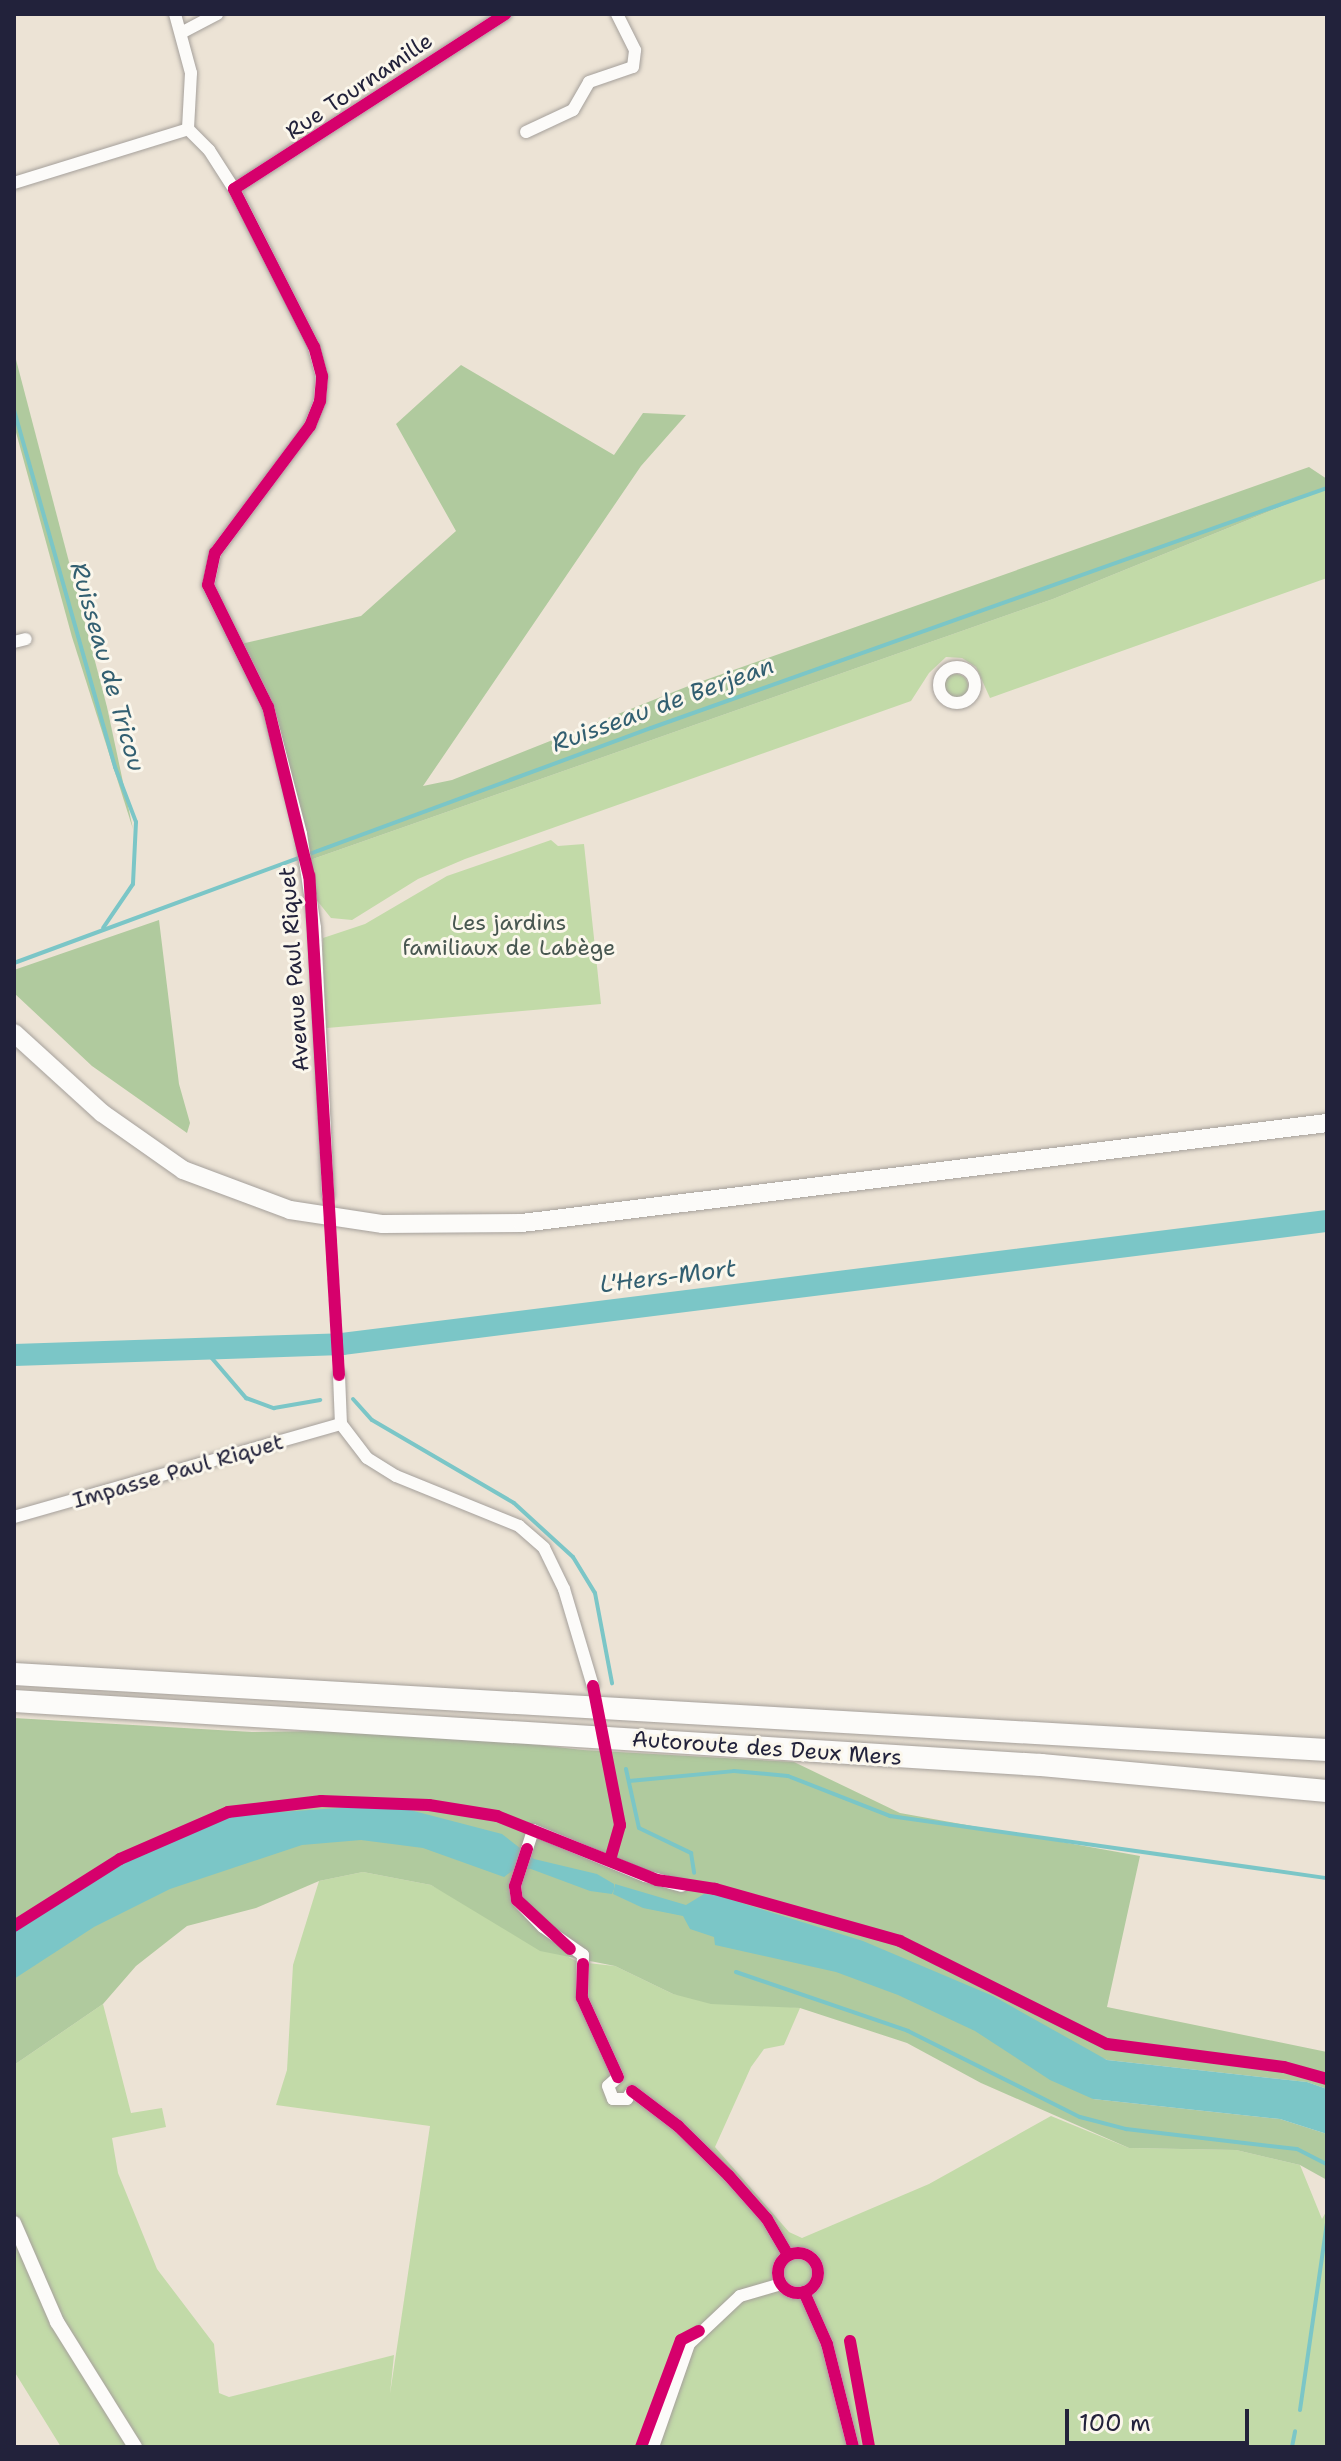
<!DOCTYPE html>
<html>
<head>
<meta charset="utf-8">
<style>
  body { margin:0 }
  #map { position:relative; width:1341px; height:2461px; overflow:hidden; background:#ece3d5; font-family:"Shantell Sans",sans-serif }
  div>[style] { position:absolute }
  .green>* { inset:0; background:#c2daa8 }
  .round { border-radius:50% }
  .forest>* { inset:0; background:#b0ca9e }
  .water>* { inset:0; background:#7bc6c7 }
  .stream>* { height:4px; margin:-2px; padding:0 2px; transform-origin:2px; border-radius:2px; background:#7bc6c7 }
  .river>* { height:22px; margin:-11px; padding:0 11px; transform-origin:11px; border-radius:11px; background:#7bc6c7 }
  .roads { filter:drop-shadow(0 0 2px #a5a09b) drop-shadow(0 0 2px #a5a09b) }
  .minor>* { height:12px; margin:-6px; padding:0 6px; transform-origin:6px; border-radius:6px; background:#fcfbf9 }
  .minor>.ring { margin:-6px; padding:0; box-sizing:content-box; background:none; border:12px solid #fcfbf9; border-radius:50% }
  .tertiary>* { height:14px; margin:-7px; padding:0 7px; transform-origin:7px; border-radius:7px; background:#fcfbf9 }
  .primary>* { height:18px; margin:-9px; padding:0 9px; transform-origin:9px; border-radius:9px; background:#fcfbf9 }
  .motorway>* { height:22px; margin:-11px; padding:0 11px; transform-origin:11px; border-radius:11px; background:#fcfbf9 }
  .cycleway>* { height:12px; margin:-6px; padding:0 6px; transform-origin:6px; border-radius:6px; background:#d6006c }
  .cycleway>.ring { margin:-6px; padding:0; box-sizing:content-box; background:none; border:12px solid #d6006c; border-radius:50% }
  span { translate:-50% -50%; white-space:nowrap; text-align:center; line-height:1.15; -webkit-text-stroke:6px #fbf7ec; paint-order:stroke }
  .street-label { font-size:22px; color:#22223b }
  .park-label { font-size:22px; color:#485751 }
  .water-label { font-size:24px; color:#325f71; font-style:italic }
  .frame { position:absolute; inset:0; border:16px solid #22223b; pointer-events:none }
  .scale { position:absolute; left:1065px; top:2409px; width:184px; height:36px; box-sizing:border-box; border:4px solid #22223b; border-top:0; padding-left:10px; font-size:24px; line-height:28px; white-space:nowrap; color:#22223b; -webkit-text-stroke:6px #fbf7ec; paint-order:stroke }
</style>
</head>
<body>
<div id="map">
  <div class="green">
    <div style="clip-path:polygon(1327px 488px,1327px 578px,990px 698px,976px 667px,962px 658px,946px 657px,929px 673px,911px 701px,465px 859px,418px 879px,352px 920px,331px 918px,315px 898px,310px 860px,1053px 599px)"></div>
    <div class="round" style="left:944px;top:674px;width:24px;height:24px"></div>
    <div style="clip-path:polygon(551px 840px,558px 846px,584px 844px,601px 1004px,327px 1028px,320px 1023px,323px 938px,365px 924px,447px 876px)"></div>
    <div style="clip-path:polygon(363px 1872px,431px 1885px,578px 1962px,615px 1966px,673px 1994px,800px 2008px,784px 2045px,764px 2049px,751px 2067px,715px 2147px,789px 2232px,802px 2238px,929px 2184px,1051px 2116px,1129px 2148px,1236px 2150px,1300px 2165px,1322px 2219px,1327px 2210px,1327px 2447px,61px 2447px,14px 2371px,14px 2065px,103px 2004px,131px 2113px,162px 2108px,166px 2127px,112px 2138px,118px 2173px,157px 2269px,214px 2344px,219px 2393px,229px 2397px,394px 2355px,390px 2394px,430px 2126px,276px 2105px,287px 2070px,293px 1965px,319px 1881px)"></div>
  </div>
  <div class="forest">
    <div style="clip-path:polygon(14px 352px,107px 707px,133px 829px,72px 637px,14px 425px)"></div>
    <div style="clip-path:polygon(461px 365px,614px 455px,643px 413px,686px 415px,641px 466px,423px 786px,452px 780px,691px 685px,1309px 467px,1327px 479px,1327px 488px,1053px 599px,310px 860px,241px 644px,361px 616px,456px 531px,396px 424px)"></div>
    <div style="clip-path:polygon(159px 920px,179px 1084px,190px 1123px,187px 1133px,92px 1066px,14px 993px,14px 970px)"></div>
    <div style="clip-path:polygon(14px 1718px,252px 1732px,406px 1730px,583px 1750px,794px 1762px,900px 1813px,1140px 1856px,1107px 2007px,1327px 2052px,1327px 2089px,1307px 2082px,1107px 2060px,1086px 2051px,1093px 2099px,1280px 2119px,1327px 2134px,1327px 2180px,1300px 2165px,1236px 2150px,1129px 2148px,981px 2083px,907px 2043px,800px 2008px,711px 2004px,673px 1994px,615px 1966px,540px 1951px,431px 1885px,363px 1872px,319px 1881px,256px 1908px,187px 1926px,136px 1966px,103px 2004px,14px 2065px)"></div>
  </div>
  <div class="water">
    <div style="clip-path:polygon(369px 1806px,410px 1810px,502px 1834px,534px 1859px,597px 1874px,614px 1884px,614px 1889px,612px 1894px,590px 1891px,531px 1869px,516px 1868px,504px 1877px,423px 1848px,361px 1840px,302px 1845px,170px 1889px,94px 1927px,14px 1979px,14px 1932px,143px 1851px,235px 1815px)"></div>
    <div style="clip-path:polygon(615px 1884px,686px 1905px,704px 1894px,716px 1895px,863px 1941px,993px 1996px,1107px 2060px,1307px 2082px,1327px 2089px,1327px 2134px,1280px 2119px,1093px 2099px,1050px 2080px,975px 2031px,898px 1995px,836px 1972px,715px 1945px,714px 1937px,690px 1929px,683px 1916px,643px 1908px,613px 1894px)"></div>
  </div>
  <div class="stream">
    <div style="left:14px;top:410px;width:371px;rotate:74.2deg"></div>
    <div style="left:115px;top:767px;width:59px;rotate:69.1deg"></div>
    <div style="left:136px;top:822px;width:62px;rotate:92.8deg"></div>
    <div style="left:133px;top:884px;width:53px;rotate:124.3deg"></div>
    <div style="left:14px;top:963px;width:679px;rotate:-20.25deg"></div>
    <div style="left:651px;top:728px;width:717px;rotate:-19.55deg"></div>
    <div style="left:204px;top:1349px;width:65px;rotate:49.4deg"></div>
    <div style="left:246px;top:1398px;width:30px;rotate:20deg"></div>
    <div style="left:274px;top:1408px;width:47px;rotate:-9.9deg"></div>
    <div style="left:353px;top:1399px;width:28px;rotate:48deg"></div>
    <div style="left:372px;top:1420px;width:164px;rotate:30.3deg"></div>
    <div style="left:514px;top:1503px;width:80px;rotate:42.5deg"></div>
    <div style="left:573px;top:1557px;width:42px;rotate:58.6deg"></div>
    <div style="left:595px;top:1593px;width:92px;rotate:79.3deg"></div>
    <div style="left:626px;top:1769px;width:60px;rotate:77.6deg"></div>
    <div style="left:639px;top:1828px;width:58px;rotate:25.7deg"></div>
    <div style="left:691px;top:1853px;width:20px;rotate:81deg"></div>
    <div style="left:629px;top:1781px;width:105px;rotate:-5.4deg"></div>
    <div style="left:734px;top:1771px;width:54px;rotate:5.3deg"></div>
    <div style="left:788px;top:1776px;width:110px;rotate:21.4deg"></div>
    <div style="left:890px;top:1816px;width:441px;rotate:8.1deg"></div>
    <div style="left:736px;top:1972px;width:182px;rotate:18.9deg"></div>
    <div style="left:908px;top:2031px;width:192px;rotate:26.6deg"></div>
    <div style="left:1080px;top:2117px;width:48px;rotate:14.6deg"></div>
    <div style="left:1126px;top:2129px;width:172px;rotate:6.7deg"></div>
    <div style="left:1297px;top:2149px;width:34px;rotate:27deg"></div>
    <div style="left:1300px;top:2410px;width:190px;rotate:-81.8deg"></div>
    <div style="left:1292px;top:2447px;width:16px;rotate:-79deg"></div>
  </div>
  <div class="river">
    <div style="left:14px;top:1355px;width:328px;rotate:-1.9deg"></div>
    <div style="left:342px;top:1344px;width:993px;rotate:-7.12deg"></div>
  </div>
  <div class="roads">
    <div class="minor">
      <div style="left:175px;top:14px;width:61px;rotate:74.8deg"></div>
      <div style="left:191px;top:73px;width:56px;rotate:93.1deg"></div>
      <div style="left:181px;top:33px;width:41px;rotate:-27.8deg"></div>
      <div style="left:188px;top:129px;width:30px;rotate:45deg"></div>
      <div style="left:209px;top:150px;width:46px;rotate:57.3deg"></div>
      <div style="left:234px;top:189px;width:177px;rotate:63.1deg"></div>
      <div style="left:314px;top:347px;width:30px;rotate:75deg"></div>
      <div style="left:322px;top:376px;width:25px;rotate:95deg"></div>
      <div style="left:320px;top:401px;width:27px;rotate:112deg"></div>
      <div style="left:310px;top:426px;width:159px;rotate:126.8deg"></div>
      <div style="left:215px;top:553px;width:33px;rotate:102deg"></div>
      <div style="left:208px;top:585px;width:136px;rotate:63.8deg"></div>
      <div style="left:268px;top:707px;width:131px;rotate:75.4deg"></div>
      <div style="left:301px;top:834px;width:95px;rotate:81.5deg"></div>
      <div style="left:315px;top:928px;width:268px;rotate:87.2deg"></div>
      <div style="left:526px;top:132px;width:52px;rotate:-25.1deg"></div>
      <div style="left:573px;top:110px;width:32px;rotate:-60deg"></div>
      <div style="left:589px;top:82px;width:46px;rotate:-18.8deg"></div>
      <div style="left:633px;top:67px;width:17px;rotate:-83deg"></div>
      <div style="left:635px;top:50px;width:40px;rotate:-116.6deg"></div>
      <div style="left:14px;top:183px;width:182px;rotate:-17.2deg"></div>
      <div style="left:234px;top:189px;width:323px;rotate:-32.8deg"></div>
      <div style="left:14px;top:642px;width:12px;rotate:-14deg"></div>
      <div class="ring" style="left:939px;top:667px;width:24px;height:24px"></div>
      <div style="left:339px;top:1375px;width:49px;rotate:87.7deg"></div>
      <div style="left:341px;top:1424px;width:43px;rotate:52.6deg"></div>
      <div style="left:367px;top:1458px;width:34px;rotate:32deg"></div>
      <div style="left:396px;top:1476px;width:133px;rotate:22.1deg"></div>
      <div style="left:519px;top:1526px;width:33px;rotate:41deg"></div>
      <div style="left:544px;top:1548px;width:46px;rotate:64deg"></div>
      <div style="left:564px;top:1589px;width:101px;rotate:73.4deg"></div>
      <div style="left:14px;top:1517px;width:340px;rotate:-15.9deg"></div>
      <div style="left:618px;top:2077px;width:87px;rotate:-114.5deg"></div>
      <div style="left:582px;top:1998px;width:43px;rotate:-88.7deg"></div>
      <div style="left:583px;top:1955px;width:49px;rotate:-145deg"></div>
      <div style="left:543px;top:1927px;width:37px;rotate:-134deg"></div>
      <div style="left:517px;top:1900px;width:14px;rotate:-98deg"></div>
      <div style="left:515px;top:1886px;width:39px;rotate:-72deg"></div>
      <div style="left:527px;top:1849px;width:20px;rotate:-72deg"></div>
      <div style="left:533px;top:1830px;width:121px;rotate:22.3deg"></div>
      <div style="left:645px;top:1876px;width:38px;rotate:15deg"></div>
      <div style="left:618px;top:2077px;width:13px;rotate:138deg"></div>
      <div style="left:608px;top:2086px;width:14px;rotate:69deg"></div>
      <div style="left:613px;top:2099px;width:14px"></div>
      <div style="left:627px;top:2099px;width:9px;rotate:-58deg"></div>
      <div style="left:632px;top:2091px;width:58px;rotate:37.3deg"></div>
      <div style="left:678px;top:2126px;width:71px;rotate:44.4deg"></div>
      <div style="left:729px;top:2176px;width:57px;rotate:48.5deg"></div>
      <div style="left:767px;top:2219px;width:42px;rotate:59.7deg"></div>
      <div class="ring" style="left:778px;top:2253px;width:28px;height:28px"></div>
      <div style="left:804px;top:2292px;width:57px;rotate:66.1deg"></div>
      <div style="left:827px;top:2344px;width:106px;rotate:75.8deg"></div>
      <div style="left:653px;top:2447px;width:109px;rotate:-70.7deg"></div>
      <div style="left:689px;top:2344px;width:70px;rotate:-43.3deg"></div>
      <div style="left:740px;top:2296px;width:43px;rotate:-16.3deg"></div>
    </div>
    <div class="tertiary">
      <div style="left:14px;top:2223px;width:108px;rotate:66.5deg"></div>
      <div style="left:57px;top:2322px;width:147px;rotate:58deg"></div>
    </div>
    <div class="primary">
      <div style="left:14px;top:1033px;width:119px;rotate:42.3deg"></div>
      <div style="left:102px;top:1113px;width:99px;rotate:35.1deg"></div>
      <div style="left:183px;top:1170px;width:114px;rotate:20.5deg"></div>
      <div style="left:290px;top:1210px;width:94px;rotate:8.6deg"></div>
      <div style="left:383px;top:1224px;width:139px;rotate:-0.4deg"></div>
      <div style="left:522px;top:1223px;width:811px;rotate:-7.08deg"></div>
    </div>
    <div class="motorway">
      <div style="left:14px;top:1674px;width:1315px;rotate:3.31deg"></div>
      <div style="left:14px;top:1701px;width:1029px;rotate:3.57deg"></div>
      <div style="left:1041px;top:1765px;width:287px;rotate:5.2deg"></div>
    </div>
  </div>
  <div class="cycleway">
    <div style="left:339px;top:1375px;width:500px;rotate:-93.4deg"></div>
    <div style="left:309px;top:876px;width:174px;rotate:-103.6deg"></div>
    <div style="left:268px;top:707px;width:136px;rotate:-116.2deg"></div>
    <div style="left:208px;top:585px;width:33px;rotate:-78deg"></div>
    <div style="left:215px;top:553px;width:159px;rotate:-53.2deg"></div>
    <div style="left:310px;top:426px;width:27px;rotate:-68deg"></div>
    <div style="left:320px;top:401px;width:25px;rotate:-85deg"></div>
    <div style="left:322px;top:376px;width:30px;rotate:-105deg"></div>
    <div style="left:314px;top:347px;width:177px;rotate:-116.9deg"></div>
    <div style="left:234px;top:189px;width:323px;rotate:-32.8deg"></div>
    <div style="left:593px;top:1686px;width:142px;rotate:79deg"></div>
    <div style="left:620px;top:1825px;width:36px;rotate:106deg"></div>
    <div style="left:527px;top:1849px;width:39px;rotate:108deg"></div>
    <div style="left:515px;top:1886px;width:14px;rotate:82deg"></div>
    <div style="left:517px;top:1900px;width:72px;rotate:42.8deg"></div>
    <div style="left:14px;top:1926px;width:125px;rotate:-32.3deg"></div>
    <div style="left:120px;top:1859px;width:118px;rotate:-23.5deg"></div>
    <div style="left:228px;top:1812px;width:94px;rotate:-6.7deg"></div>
    <div style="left:321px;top:1801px;width:108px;rotate:2.1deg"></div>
    <div style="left:429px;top:1805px;width:69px;rotate:9.2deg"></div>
    <div style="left:497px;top:1816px;width:172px;rotate:21.8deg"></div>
    <div style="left:657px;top:1880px;width:59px;rotate:8.8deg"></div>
    <div style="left:715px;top:1889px;width:192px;rotate:15.7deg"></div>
    <div style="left:900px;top:1941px;width:231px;rotate:26.5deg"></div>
    <div style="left:1107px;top:2044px;width:178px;rotate:7.4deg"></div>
    <div style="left:1284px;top:2067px;width:45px;rotate:15.6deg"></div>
    <div style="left:583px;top:1964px;width:34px;rotate:92deg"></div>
    <div style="left:582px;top:1998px;width:87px;rotate:65.5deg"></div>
    <div style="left:632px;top:2091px;width:58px;rotate:37.3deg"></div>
    <div style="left:678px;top:2126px;width:71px;rotate:44.4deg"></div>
    <div style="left:729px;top:2176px;width:57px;rotate:48.5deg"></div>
    <div style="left:767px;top:2219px;width:42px;rotate:59.7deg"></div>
    <div class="ring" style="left:778px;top:2253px;width:28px;height:28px"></div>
    <div style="left:804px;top:2292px;width:57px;rotate:66.1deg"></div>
    <div style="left:827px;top:2344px;width:106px;rotate:75.8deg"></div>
    <div style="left:850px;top:2341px;width:108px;rotate:79.8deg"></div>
    <div style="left:641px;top:2447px;width:114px;rotate:-69.5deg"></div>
    <div style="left:681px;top:2340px;width:20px;rotate:-27deg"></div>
  </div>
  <div class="street-label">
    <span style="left:359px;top:86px;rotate:-34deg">Rue Tournamille</span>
    <span style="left:294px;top:969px;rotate:-94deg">Avenue Paul Riquet</span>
    <span style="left:178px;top:1471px;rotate:-16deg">Impasse Paul Riquet</span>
    <span style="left:767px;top:1748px;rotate:4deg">Autoroute des Deux Mers</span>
  </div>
  <div class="park-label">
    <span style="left:509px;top:935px">Les jardins<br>familiaux de Labège</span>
  </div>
  <div class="water-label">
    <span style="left:107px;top:667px;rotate:74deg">Ruisseau de Tricou</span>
    <span style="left:663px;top:705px;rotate:-20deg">Ruisseau de Berjean</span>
    <span style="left:668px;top:1277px;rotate:-7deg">L'Hers-Mort</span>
  </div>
  <div class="frame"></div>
  <div class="scale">100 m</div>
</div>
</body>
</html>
